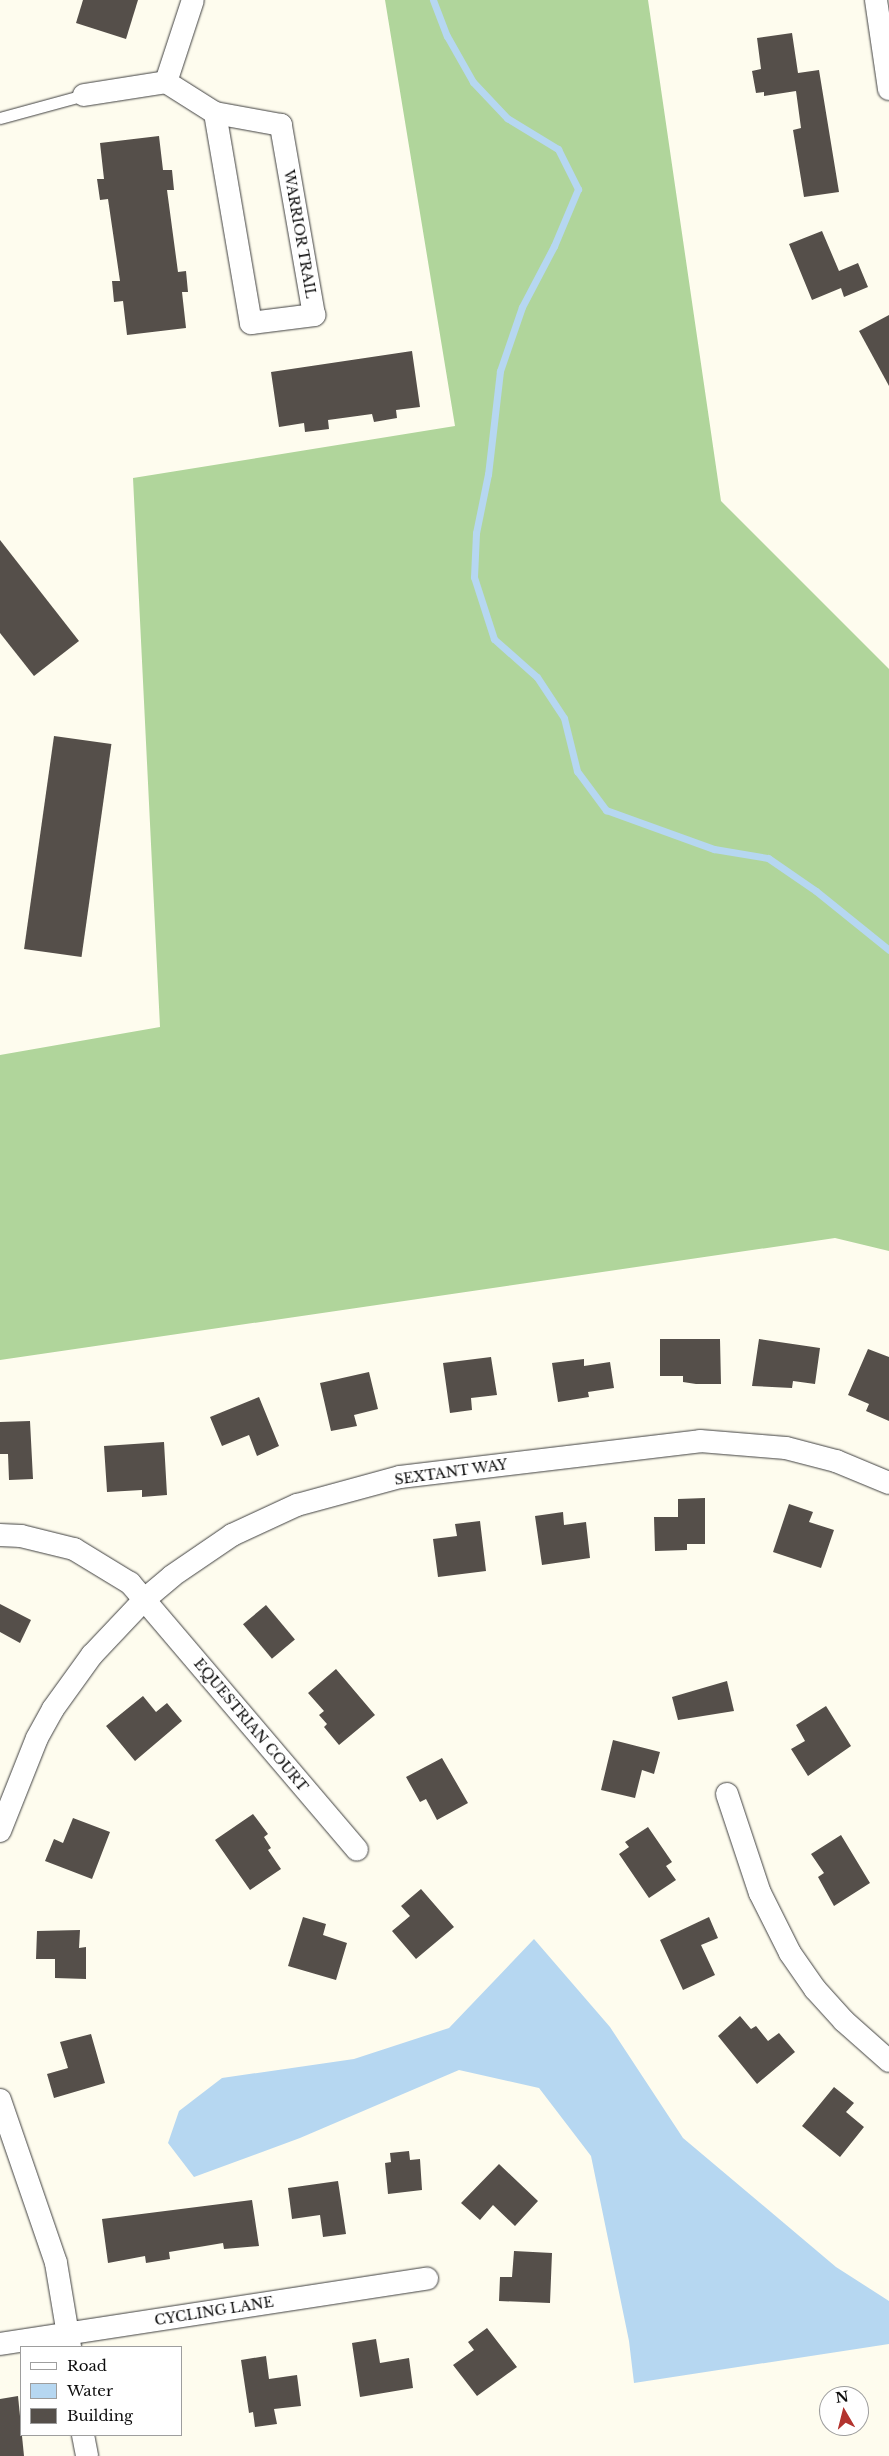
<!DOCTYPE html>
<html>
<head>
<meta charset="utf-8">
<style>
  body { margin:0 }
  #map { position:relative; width:889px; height:2456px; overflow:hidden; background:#fefcee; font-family:"Libre Baskerville",serif }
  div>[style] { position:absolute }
  .forest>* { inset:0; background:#b0d59b }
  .water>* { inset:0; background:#b6d7f1 }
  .stream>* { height:7px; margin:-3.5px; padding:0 3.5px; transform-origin:3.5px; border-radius:3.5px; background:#b6d7f1 }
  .building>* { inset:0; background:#554f4a; transform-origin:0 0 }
  .roads { filter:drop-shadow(0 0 1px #404040) drop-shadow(0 0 1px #404040) }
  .service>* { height:11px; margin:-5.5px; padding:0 5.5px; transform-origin:5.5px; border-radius:5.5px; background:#fff }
  .minor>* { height:22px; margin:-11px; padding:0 11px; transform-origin:11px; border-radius:11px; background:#fff }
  span { translate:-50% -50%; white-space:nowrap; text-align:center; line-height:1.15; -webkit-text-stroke:5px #fff; paint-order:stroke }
  .street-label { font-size:14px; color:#0d0d0d }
  .legend { position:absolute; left:20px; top:2346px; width:162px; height:90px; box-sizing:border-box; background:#fff; border:1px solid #9e9e9e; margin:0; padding:6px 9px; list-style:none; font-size:15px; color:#0d0d0d }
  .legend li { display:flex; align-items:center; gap:10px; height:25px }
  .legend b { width:25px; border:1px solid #9e9e9e }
  .north { position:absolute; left:819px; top:2386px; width:50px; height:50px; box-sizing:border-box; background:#fff; border:1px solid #9e9e9e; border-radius:50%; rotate:352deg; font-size:14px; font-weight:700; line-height:20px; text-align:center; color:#0d0d0d }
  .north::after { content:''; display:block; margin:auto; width:18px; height:22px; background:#b3342f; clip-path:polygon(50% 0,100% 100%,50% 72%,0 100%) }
</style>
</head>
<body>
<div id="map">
  <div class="forest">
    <div style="clip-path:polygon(385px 0,648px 0,721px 501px,889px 669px,889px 1251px,835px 1238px,0 1360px,0 1055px,160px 1027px,133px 478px,455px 426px)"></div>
  </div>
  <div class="water">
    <div style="clip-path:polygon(534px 1939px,610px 2027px,683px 2138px,836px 2267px,889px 2301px,889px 2344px,634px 2383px,629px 2341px,591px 2156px,539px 2088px,459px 2070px,300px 2138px,194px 2177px,168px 2143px,179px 2111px,222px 2078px,354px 2059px,449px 2028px)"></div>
  </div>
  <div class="stream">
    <div style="left:433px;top:0;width:39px;rotate:69deg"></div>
    <div style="left:447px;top:36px;width:53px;rotate:60.5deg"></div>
    <div style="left:473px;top:82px;width:50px;rotate:46.6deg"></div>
    <div style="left:507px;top:118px;width:60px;rotate:31.3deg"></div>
    <div style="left:558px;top:149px;width:45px;rotate:63.4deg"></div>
    <div style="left:578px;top:189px;width:62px;rotate:112.8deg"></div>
    <div style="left:554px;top:246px;width:69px;rotate:117.7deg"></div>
    <div style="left:522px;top:307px;width:68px;rotate:109deg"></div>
    <div style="left:500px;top:371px;width:104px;rotate:96.6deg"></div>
    <div style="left:488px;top:474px;width:60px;rotate:101.5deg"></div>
    <div style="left:476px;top:533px;width:44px;rotate:92.6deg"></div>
    <div style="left:474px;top:577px;width:65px;rotate:72.1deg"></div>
    <div style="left:494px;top:639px;width:57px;rotate:41.5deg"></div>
    <div style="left:537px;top:677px;width:49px;rotate:56.6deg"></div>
    <div style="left:564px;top:718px;width:55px;rotate:76.2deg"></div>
    <div style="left:577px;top:771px;width:49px;rotate:53.4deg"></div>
    <div style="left:606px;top:810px;width:115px;rotate:19.9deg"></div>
    <div style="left:714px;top:849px;width:55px;rotate:9.5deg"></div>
    <div style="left:768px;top:858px;width:58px;rotate:34.5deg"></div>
    <div style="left:816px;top:891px;width:94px;rotate:38.9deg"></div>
  </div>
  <div class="building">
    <div style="clip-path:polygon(83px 0,138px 0,126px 39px,76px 23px)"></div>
    <div style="clip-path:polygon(792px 33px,798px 73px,819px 70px,839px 192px,804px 197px,793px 130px,801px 128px,796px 91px,764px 96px,764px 92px,756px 93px,752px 71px,761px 69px,757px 38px)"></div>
    <div style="clip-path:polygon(159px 136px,163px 170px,172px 170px,174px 190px,167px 190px,178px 272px,186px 271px,188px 292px,182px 292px,186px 328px,127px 335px,123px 301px,114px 302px,112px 281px,120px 281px,108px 199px,100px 200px,97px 179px,104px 179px,100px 143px)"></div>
    <div style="clip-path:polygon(822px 231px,839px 271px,858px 263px,868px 287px,844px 297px,841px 288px,812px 300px,789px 244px)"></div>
    <div style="clip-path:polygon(889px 315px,889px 386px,859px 331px)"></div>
    <div style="clip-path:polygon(412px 351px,420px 407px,396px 410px,397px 418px,374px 422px,372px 414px,328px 420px,329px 429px,305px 432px,304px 423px,279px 427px,271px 372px)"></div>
    <div style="clip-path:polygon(0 540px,79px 641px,34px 676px,0 633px)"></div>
    <div style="left:54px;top:736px;width:58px;height:215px;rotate:8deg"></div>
    <div style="clip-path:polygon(660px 1339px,720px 1339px,721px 1384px,696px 1384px,683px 1382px,683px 1376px,660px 1376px)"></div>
    <div style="clip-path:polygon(759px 1339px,820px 1348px,815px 1384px,793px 1381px,792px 1388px,752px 1386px)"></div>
    <div style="clip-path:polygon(868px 1349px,889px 1357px,889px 1421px,866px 1411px,869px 1404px,848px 1395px)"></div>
    <div style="clip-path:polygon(491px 1357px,497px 1395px,471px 1398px,472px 1410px,450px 1413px,443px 1363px)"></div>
    <div style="clip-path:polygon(584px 1359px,584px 1366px,610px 1362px,614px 1388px,588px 1392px,589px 1397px,558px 1402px,552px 1363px)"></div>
    <div style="clip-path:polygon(369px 1372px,378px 1409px,354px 1415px,357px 1426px,331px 1431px,320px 1383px)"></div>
    <div style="clip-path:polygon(259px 1397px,279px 1446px,257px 1456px,249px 1435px,222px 1446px,210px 1417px)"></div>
    <div style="clip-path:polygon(30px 1421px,33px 1479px,9px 1480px,8px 1454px,0 1454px,0 1422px)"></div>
    <div style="clip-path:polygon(164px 1442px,167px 1495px,142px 1497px,142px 1490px,107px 1492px,104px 1446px)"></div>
    <div style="clip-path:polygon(705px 1498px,705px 1544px,687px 1544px,687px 1550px,655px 1551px,654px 1517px,678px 1517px,678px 1499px)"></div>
    <div style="clip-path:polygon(789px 1504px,813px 1512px,809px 1522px,834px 1530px,821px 1568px,773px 1552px)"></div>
    <div style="clip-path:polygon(563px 1512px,564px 1525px,586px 1522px,590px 1558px,542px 1565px,535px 1516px)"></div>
    <div style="clip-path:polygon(480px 1521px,486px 1571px,438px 1577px,433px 1539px,457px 1536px,455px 1524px)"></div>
    <div style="clip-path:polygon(0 1604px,31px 1620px,20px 1643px,0 1632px)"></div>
    <div style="left:266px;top:1605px;width:45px;height:30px;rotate:50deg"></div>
    <div style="clip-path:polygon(336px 1669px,375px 1715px,339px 1745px,324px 1727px,327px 1724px,319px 1715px,324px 1711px,308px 1693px)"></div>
    <div style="clip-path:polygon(727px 1681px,734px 1711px,678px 1720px,672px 1697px)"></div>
    <div style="clip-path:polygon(143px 1696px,156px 1712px,167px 1703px,182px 1721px,135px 1761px,106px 1726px)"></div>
    <div style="clip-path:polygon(826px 1706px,851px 1746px,808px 1776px,791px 1749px,805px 1741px,796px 1725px)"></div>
    <div style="clip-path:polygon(613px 1740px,660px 1752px,654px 1774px,642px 1770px,635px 1798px,601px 1790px)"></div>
    <div style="clip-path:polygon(442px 1758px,468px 1803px,437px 1820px,426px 1799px,420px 1802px,406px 1777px)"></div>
    <div style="clip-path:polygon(253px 1814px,268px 1834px,264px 1837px,271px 1848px,268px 1850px,281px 1869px,250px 1890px,215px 1840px)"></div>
    <div style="clip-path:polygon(73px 1818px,110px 1832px,92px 1879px,45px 1861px,54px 1839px,63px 1843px)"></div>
    <div style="clip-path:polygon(648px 1827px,672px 1862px,666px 1866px,676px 1880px,649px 1898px,619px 1854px,629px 1847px,625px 1842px)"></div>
    <div style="clip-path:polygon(841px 1835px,870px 1883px,834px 1906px,818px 1877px,824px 1873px,811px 1854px)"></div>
    <div style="clip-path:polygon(421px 1889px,454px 1927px,416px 1959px,392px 1931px,410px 1916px,401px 1906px)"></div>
    <div style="clip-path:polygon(303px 1917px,326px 1924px,323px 1935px,347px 1943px,336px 1980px,288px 1966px)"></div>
    <div style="clip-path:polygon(709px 1917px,718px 1938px,701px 1945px,715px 1975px,683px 1990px,660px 1940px)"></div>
    <div style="clip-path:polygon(80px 1930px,79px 1948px,86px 1947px,86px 1979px,55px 1978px,55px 1959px,36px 1959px,37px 1931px)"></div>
    <div style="clip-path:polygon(740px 2016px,751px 2029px,756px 2026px,768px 2041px,779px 2033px,795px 2052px,757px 2084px,718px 2036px)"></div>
    <div style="clip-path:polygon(91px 2034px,105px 2083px,54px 2098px,47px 2074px,68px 2068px,60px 2042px)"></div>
    <div style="clip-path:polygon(834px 2087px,854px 2103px,846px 2112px,864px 2127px,840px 2157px,802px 2126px)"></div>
    <div style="clip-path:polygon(409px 2151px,410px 2160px,420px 2159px,422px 2190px,388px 2194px,385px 2163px,391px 2162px,390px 2153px)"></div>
    <div style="clip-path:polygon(499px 2164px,538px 2201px,515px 2226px,493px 2205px,480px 2220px,461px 2203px)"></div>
    <div style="clip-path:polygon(338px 2181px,346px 2234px,323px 2237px,320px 2215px,292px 2219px,288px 2188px)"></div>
    <div style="clip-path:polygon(252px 2200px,259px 2246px,224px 2249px,223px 2243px,169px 2252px,170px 2259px,146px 2263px,145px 2256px,108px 2263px,102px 2219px)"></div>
    <div style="clip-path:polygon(514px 2251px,552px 2253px,550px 2303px,499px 2301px,500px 2277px,512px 2277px)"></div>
    <div style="clip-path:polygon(487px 2328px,517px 2367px,477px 2396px,453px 2365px,474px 2350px,468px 2342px)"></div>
    <div style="clip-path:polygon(376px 2339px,380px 2363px,409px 2358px,413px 2388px,360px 2397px,352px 2343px)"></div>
    <div style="clip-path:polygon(266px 2356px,269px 2379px,297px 2375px,301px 2406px,274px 2409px,277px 2424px,255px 2427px,253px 2412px,249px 2413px,241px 2360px)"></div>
    <div style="clip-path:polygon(18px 2396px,24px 2456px,0 2456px,0 2399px)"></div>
  </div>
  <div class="roads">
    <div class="service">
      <div style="left:0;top:118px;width:87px;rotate:-15.3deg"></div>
    </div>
    <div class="minor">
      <div style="left:876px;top:0;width:90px;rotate:81.7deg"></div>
      <div style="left:166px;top:82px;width:86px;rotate:-71.8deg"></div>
      <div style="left:84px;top:95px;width:83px;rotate:-9deg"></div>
      <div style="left:166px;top:82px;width:58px;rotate:32.3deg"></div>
      <div style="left:215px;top:113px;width:213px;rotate:80.3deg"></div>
      <div style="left:251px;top:323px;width:64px;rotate:-7.2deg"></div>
      <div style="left:314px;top:315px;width:193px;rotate:-99.9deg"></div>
      <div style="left:281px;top:125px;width:67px;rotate:-169.7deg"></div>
      <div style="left:0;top:1535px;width:21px;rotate:3deg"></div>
      <div style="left:21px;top:1536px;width:55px;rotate:13.8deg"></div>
      <div style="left:74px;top:1549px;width:66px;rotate:31.3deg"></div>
      <div style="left:130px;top:1583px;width:350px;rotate:49.6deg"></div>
      <div style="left:727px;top:1794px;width:104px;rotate:71.6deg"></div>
      <div style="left:760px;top:1893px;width:67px;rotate:63.4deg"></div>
      <div style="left:790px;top:1953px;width:44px;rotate:55.2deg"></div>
      <div style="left:815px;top:1989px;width:43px;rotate:47.8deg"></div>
      <div style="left:844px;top:2021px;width:60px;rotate:41.6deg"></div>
      <div style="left:0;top:1831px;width:100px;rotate:-68.3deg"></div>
      <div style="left:37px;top:1738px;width:33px;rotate:-61deg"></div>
      <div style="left:53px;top:1709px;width:67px;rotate:-54.2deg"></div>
      <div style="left:92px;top:1655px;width:77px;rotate:-46.6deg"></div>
      <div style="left:145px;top:1599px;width:35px;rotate:-40deg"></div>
      <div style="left:172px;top:1576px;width:73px;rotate:-34.3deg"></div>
      <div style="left:232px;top:1535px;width:72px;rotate:-24.8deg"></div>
      <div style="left:297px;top:1505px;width:107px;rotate:-15.2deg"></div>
      <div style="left:400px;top:1477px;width:302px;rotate:-6.8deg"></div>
      <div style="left:700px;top:1441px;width:86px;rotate:4.7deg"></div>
      <div style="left:786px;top:1448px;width:52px;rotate:14.6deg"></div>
      <div style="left:836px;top:1461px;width:57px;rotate:22.5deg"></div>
      <div style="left:0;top:2100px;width:172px;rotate:71deg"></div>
      <div style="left:56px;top:2263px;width:85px;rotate:80.5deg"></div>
      <div style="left:0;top:2344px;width:432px;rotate:-8.7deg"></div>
      <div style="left:83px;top:2435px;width:21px;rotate:79deg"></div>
    </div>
  </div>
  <div class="street-label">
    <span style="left:300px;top:234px;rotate:80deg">WARRIOR TRAIL</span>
    <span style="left:451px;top:1472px;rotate:-8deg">SEXTANT WAY</span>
    <span style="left:251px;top:1725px;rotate:50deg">EQUESTRIAN COURT</span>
    <span style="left:214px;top:2311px;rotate:-9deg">CYCLING LANE</span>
  </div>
  <ul class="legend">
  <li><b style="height:6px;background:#fff"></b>Road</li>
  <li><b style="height:14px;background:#b6d7f1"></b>Water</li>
  <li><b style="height:14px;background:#554f4a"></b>Building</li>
  </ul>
  <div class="north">N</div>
</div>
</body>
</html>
